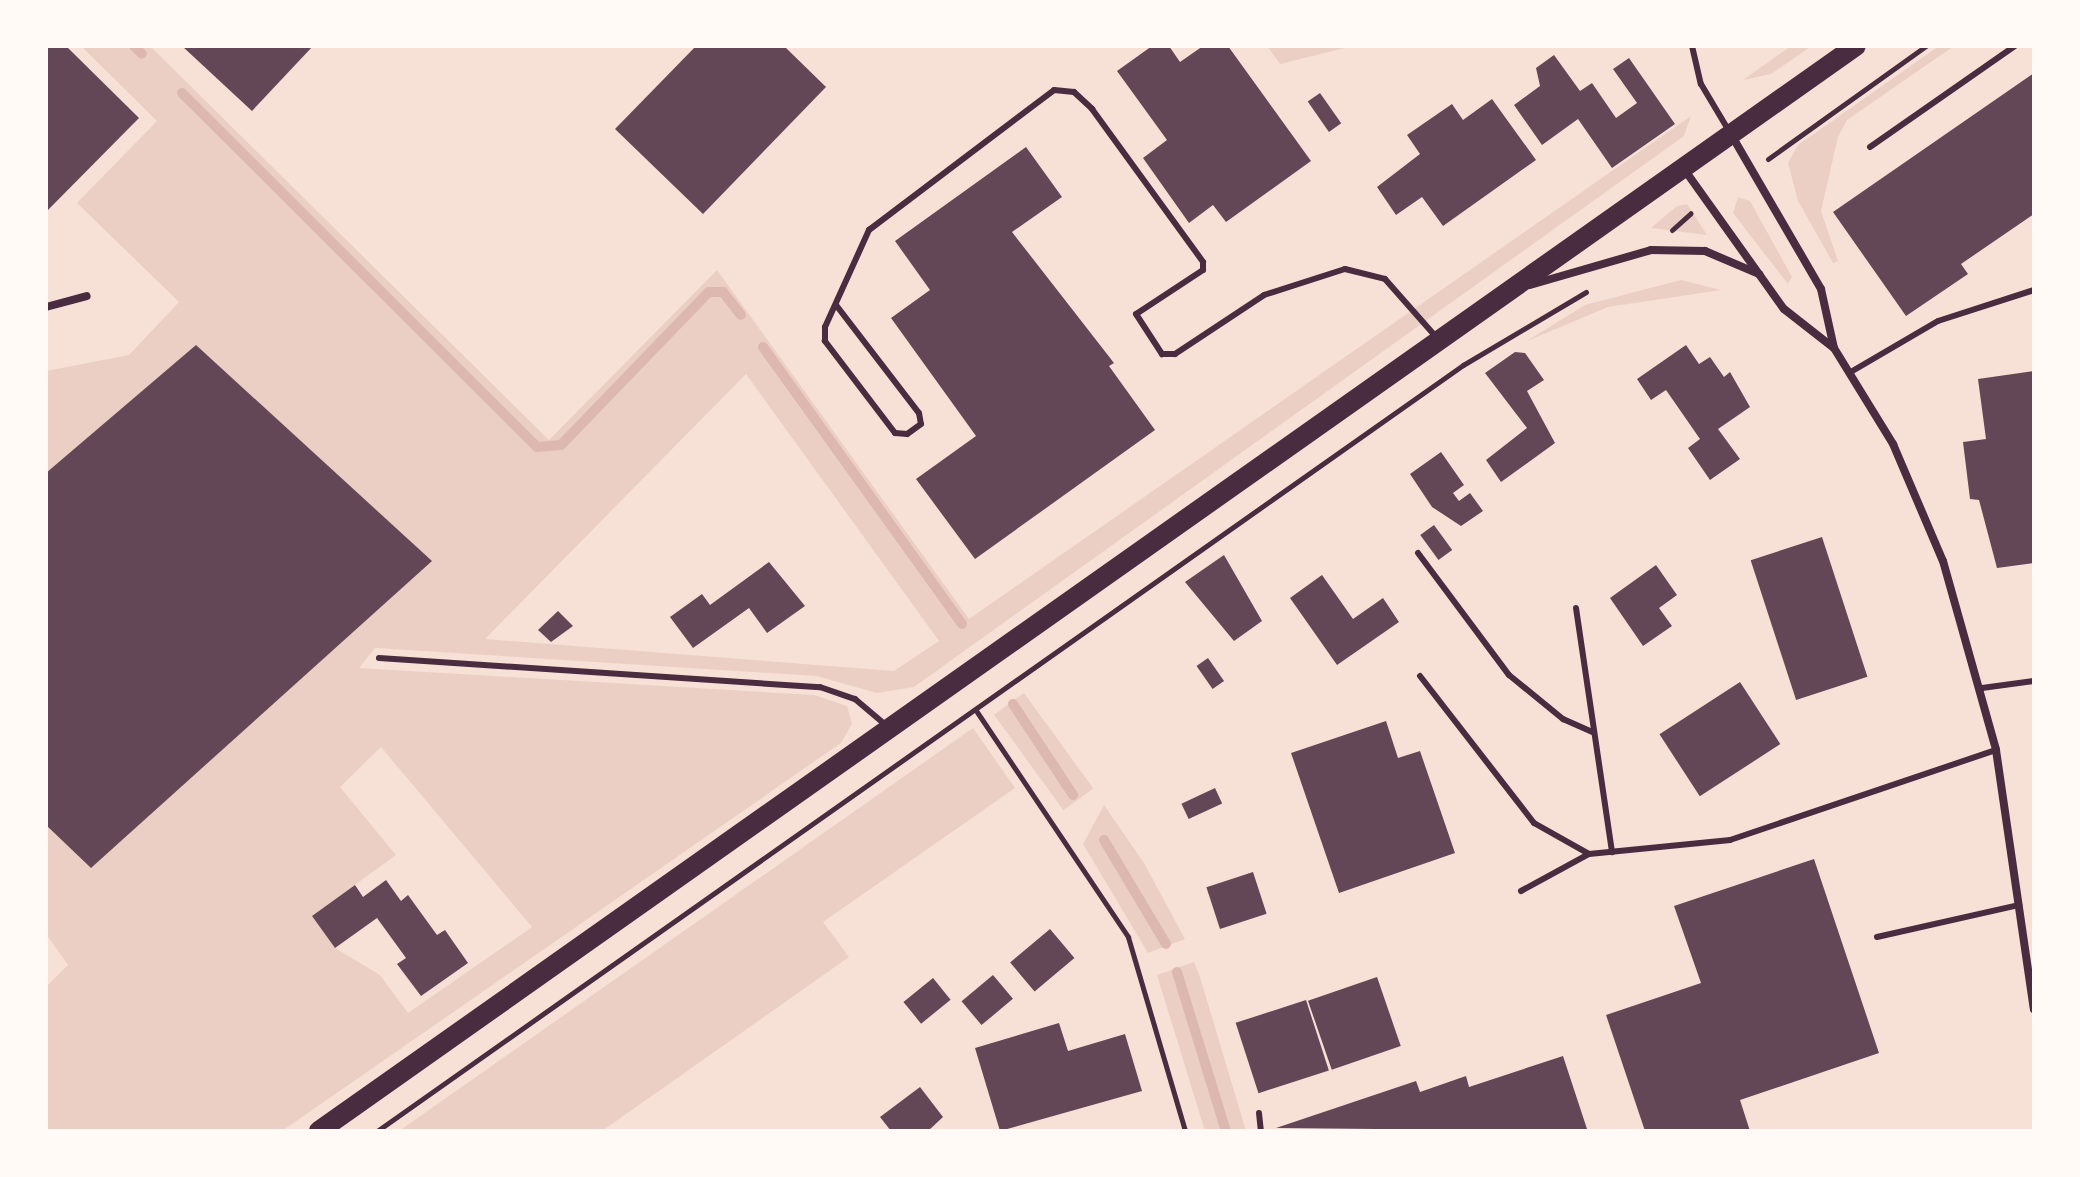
<!DOCTYPE html>
<html>
<head>
<meta charset="utf-8">
<style>
  body { margin:0 }
  #map { position:relative; width:2080px; height:1177px; overflow:hidden; background:#f7e1d7; font-family:Manrope,sans-serif }
  div>[style] { position:absolute }
  .green>* { inset:0; background:#ebcfc5; transform-origin:0 0 }
  .stream>* { height:10px; margin:-5px; padding:0 5px; transform-origin:5px; border-radius:5px; background:#dcb8b0 }
  .building>* { inset:0; background:#644757; transform-origin:0 0 }
  .path>* { height:5px; margin:-2.5px; padding:0 2.5px; transform-origin:2.5px; border-radius:2.5px; background:#4a2c40 }
  .service>* { height:6px; margin:-3px; padding:0 3px; transform-origin:3px; border-radius:3px; background:#4a2c40 }
  .minor>* { height:8px; margin:-4px; padding:0 4px; transform-origin:4px; border-radius:4px; background:#4a2c40 }
  .primary>* { height:20px; margin:-10px; padding:0 10px; transform-origin:10px; border-radius:10px; background:#4a2c40 }
  span { translate:-50% -50%; white-space:nowrap; text-align:center; line-height:1.15; -webkit-text-stroke:7px #fffaf5; paint-order:stroke }
  .frame { position:absolute; inset:0; border:48px solid #fffaf5; pointer-events:none }
</style>
</head>
<body>
<div id="map">
  <div class="green">
    <div style="clip-path:polygon(evenodd,81px 46px,150px 46px,549px 440px,717px 270px,969px 619px,1691px 116px,1684px 136px,914px 687px,877px 693px,816px 676px,375px 648px,359px 668px,814px 695px,847px 706px,852px 724px,841px 743px,282px 1131px,46px 1131px,46px 987px,68px 965px,46px 934px,46px 371px,129px 355px,179px 302px,77px 203px,157px 121px,81px 46px,746px 374px,939px 641px,894px 671px,485px 639px,746px 374px,81px 46px,381px 747px,532px 927px,408px 1013px,380px 975px,335px 948px,312px 916px,396px 855px,340px 787px,381px 747px)"></div>
    <div style="clip-path:polygon(1267px 46px,1353px 46px,1280px 64px)"></div>
    <div style="clip-path:polygon(1791px 46px,1812px 46px,1771px 74px,1743px 80px)"></div>
    <div style="clip-path:polygon(1939px 46px,1954px 46px,1847px 120px,1838px 137px,1821px 211px,1838px 261px,1833px 263px,1798px 201px,1788px 163px,1798px 145px)"></div>
    <div style="clip-path:polygon(1738px 197px,1750px 201px,1792px 277px,1788px 284px,1733px 213px)"></div>
    <div style="clip-path:polygon(1687px 204px,1707px 235px,1651px 228px,1677px 206px)"></div>
    <div style="clip-path:polygon(1681px 280px,1721px 290px,1608px 307px,1525px 342px,1585px 305px)"></div>
    <div style="left:1024px;top:693px;width:118px;height:37px;rotate:54deg"></div>
    <div style="clip-path:polygon(973px 728px,1015px 788px,823px 922px,849px 957px,602px 1131px,399px 1131px)"></div>
    <div style="clip-path:polygon(1104px 805px,1144px 863px,1185px 939px,1148px 953px,1083px 844px)"></div>
    <div style="clip-path:polygon(1194px 962px,1200px 977px,1246px 1131px,1205px 1131px,1157px 975px)"></div>
  </div>
  <div class="stream">
    <div style="left:134px;top:46px;width:11px;rotate:45deg"></div>
    <div style="left:182px;top:93px;width:501px;rotate:44.92deg"></div>
    <div style="left:537px;top:447px;width:24px;rotate:-5deg"></div>
    <div style="left:561px;top:445px;width:213px;rotate:-46deg"></div>
    <div style="left:709px;top:292px;width:14px"></div>
    <div style="left:723px;top:292px;width:29px;rotate:52deg"></div>
    <div style="left:763px;top:347px;width:341px;rotate:54.3deg"></div>
    <div style="left:1013px;top:704px;width:109px;rotate:56.6deg"></div>
    <div style="left:1104px;top:840px;width:121px;rotate:59.2deg"></div>
    <div style="left:1177px;top:972px;width:166px;rotate:72.9deg"></div>
  </div>
  <div class="building">
    <div style="clip-path:polygon(46px 46px,66px 46px,139px 118px,46px 212px)"></div>
    <div style="clip-path:polygon(182px 46px,313px 46px,252px 111px)"></div>
    <div style="clip-path:polygon(696px 46px,784px 46px,826px 87px,703px 214px,615px 129px)"></div>
    <div style="clip-path:polygon(1152px 46px,1169px 46px,1180px 62px,1203px 46px,1228px 46px,1311px 161px,1226px 222px,1213px 205px,1189px 223px,1143px 158px,1167px 140px,1117px 71px)"></div>
    <div style="clip-path:polygon(1554px 55px,1580px 91px,1592px 83px,1616px 118px,1637px 103px,1613px 69px,1629px 58px,1675px 124px,1612px 168px,1578px 119px,1542px 145px,1514px 105px,1540px 86px,1536px 68px)"></div>
    <div style="clip-path:polygon(2034px 73px,2034px 214px,1961px 264px,1968px 274px,1906px 316px,1833px 212px)"></div>
    <div style="left:1320px;top:93px;width:37px;height:15px;rotate:55deg"></div>
    <div style="clip-path:polygon(1492px 99px,1536px 160px,1443px 226px,1422px 197px,1396px 215px,1377px 187px,1420px 154px,1407px 135px,1452px 104px,1463px 120px)"></div>
    <div style="clip-path:polygon(1026px 147px,1062px 197px,1012px 232px,1114px 363px,1109px 366px,1155px 430px,975px 559px,916px 479px,976px 436px,891px 318px,930px 290px,895px 241px)"></div>
    <div style="clip-path:polygon(196px 345px,432px 561px,91px 868px,46px 825px,46px 473px)"></div>
    <div style="clip-path:polygon(1686px 345px,1699px 364px,1710px 357px,1724px 377px,1730px 372px,1750px 407px,1718px 429px,1740px 459px,1710px 480px,1688px 448px,1700px 439px,1666px 390px,1651px 400px,1637px 379px)"></div>
    <div style="clip-path:polygon(1515px 352px,1525px 353px,1544px 380px,1527px 391px,1555px 443px,1501px 482px,1486px 460px,1527px 428px,1485px 373px)"></div>
    <div style="clip-path:polygon(2034px 371px,2034px 563px,1997px 568px,1979px 500px,1970px 499px,1963px 442px,1986px 439px,1978px 379px)"></div>
    <div style="clip-path:polygon(1441px 452px,1464px 485px,1453px 493px,1459px 501px,1470px 493px,1483px 511px,1461px 526px,1432px 507px,1410px 474px)"></div>
    <div style="left:1434px;top:525px;width:31px;height:17px;rotate:54deg"></div>
    <div style="left:1822px;top:537px;width:147px;height:75px;rotate:72deg"></div>
    <div style="clip-path:polygon(1224px 555px,1262px 621px,1234px 641px,1185px 582px)"></div>
    <div style="clip-path:polygon(769px 562px,805px 606px,767px 633px,749px 608px,693px 648px,670px 617px,702px 594px,710px 605px)"></div>
    <div style="clip-path:polygon(1656px 565px,1677px 595px,1659px 608px,1672px 626px,1643px 646px,1610px 598px)"></div>
    <div style="clip-path:polygon(1322px 575px,1353px 619px,1383px 598px,1399px 622px,1337px 665px,1290px 598px)"></div>
    <div style="clip-path:polygon(558px 611px,573px 626px,551px 642px,538px 630px)"></div>
    <div style="left:1208px;top:658px;width:28px;height:14px;rotate:55deg"></div>
    <div style="left:1740px;top:682px;width:74px;height:96px;rotate:57deg"></div>
    <div style="clip-path:polygon(1386px 721px,1398px 758px,1420px 751px,1455px 853px,1339px 893px,1291px 753px)"></div>
    <div style="left:1215px;top:788px;width:17px;height:37px;rotate:65deg"></div>
    <div style="clip-path:polygon(1814px 859px,1879px 1053px,1740px 1100px,1750px 1131px,1645px 1131px,1606px 1015px,1701px 983px,1674px 906px)"></div>
    <div style="left:1253px;top:872px;width:44px;height:49px;rotate:72deg"></div>
    <div style="clip-path:polygon(386px 880px,401px 901px,408px 895px,437px 935px,445px 930px,468px 963px,421px 996px,397px 964px,406px 958px,377px 918px,335px 948px,312px 916px,355px 885px,363px 897px)"></div>
    <div style="left:1050px;top:929px;width:38px;height:52px;rotate:50deg"></div>
    <div style="left:993px;top:975px;width:31px;height:41px;rotate:50deg"></div>
    <div style="left:1377px;top:977px;width:73px;height:73px;rotate:71deg"></div>
    <div style="left:933px;top:978px;width:28px;height:38px;rotate:51deg"></div>
    <div style="left:1306px;top:1000px;width:74px;height:74px;rotate:72deg"></div>
    <div style="clip-path:polygon(1059px 1023px,1068px 1051px,1125px 1034px,1142px 1091px,1000px 1131px,975px 1048px)"></div>
    <div style="clip-path:polygon(1563px 1056px,1587px 1129px,1580px 1131px,1276px 1128px,1416px 1081px,1420px 1092px,1466px 1076px,1469px 1087px)"></div>
    <div style="clip-path:polygon(920px 1087px,943px 1117px,928px 1131px,891px 1131px,880px 1117px)"></div>
  </div>
  <div class="path">
    <div style="left:1768px;top:159px;width:194px;rotate:-35.6deg"></div>
    <div style="left:1672px;top:230px;width:25px;rotate:-42deg"></div>
    <div style="left:977px;top:712px;width:271px;rotate:56.1deg"></div>
    <div style="left:1128px;top:937px;width:202px;rotate:73.6deg"></div>
    <div style="left:377px;top:1131px;width:1329px;rotate:-35.2deg"></div>
    <div style="left:1463px;top:365px;width:143px;rotate:-30.7deg"></div>
  </div>
  <div class="service">
    <div style="left:1692px;top:46px;width:39px;rotate:77deg"></div>
    <div style="left:1701px;top:84px;width:55px;rotate:59.2deg"></div>
    <div style="left:1870px;top:147px;width:177px;rotate:-34.9deg"></div>
    <div style="left:836px;top:305px;width:136px;rotate:52.5deg"></div>
    <div style="left:919px;top:413px;width:11px;rotate:80deg"></div>
    <div style="left:921px;top:424px;width:17px;rotate:144deg"></div>
    <div style="left:907px;top:434px;width:12px;rotate:-175deg"></div>
    <div style="left:895px;top:433px;width:116px;rotate:-127.3deg"></div>
    <div style="left:825px;top:341px;width:14px;rotate:-90deg"></div>
    <div style="left:825px;top:327px;width:107px;rotate:-65.6deg"></div>
    <div style="left:869px;top:230px;width:232px;rotate:-37.1deg"></div>
    <div style="left:1054px;top:90px;width:20px;rotate:6deg"></div>
    <div style="left:1074px;top:92px;width:25px;rotate:43deg"></div>
    <div style="left:1092px;top:109px;width:189px;rotate:54deg"></div>
    <div style="left:1203px;top:262px;width:8px;rotate:90deg"></div>
    <div style="left:1203px;top:270px;width:80px;rotate:146.7deg"></div>
    <div style="left:1136px;top:314px;width:48px;rotate:57deg"></div>
    <div style="left:1162px;top:354px;width:13px"></div>
    <div style="left:1175px;top:354px;width:107px;rotate:-33.5deg"></div>
    <div style="left:1264px;top:295px;width:85px;rotate:-17.8deg"></div>
    <div style="left:1345px;top:269px;width:41px;rotate:14deg"></div>
    <div style="left:1385px;top:279px;width:79px;rotate:48.6deg"></div>
    <div style="left:1849px;top:373px;width:103px;rotate:-30.3deg"></div>
    <div style="left:1938px;top:321px;width:101px;rotate:-17.9deg"></div>
    <div style="left:1418px;top:553px;width:152px;rotate:53.3deg"></div>
    <div style="left:1509px;top:675px;width:70px;rotate:39.2deg"></div>
    <div style="left:1563px;top:719px;width:34px;rotate:24deg"></div>
    <div style="left:1576px;top:608px;width:247px;rotate:81.6deg"></div>
    <div style="left:379px;top:658px;width:442px;rotate:3.8deg"></div>
    <div style="left:820px;top:687px;width:37px;rotate:19deg"></div>
    <div style="left:855px;top:699px;width:43px;rotate:40.3deg"></div>
    <div style="left:1420px;top:676px;width:186px;rotate:52.2deg"></div>
    <div style="left:1534px;top:823px;width:63px;rotate:29.4deg"></div>
    <div style="left:1589px;top:854px;width:142px;rotate:-5.7deg"></div>
    <div style="left:1730px;top:840px;width:281px;rotate:-18.7deg"></div>
    <div style="left:1982px;top:688px;width:52px;rotate:-7.7deg"></div>
    <div style="left:1521px;top:891px;width:77px;rotate:-28.6deg"></div>
    <div style="left:1877px;top:937px;width:146px;rotate:-12.7deg"></div>
    <div style="left:1259px;top:1113px;width:18px;rotate:84deg"></div>
  </div>
  <div class="minor">
    <div style="left:1732px;top:136px;width:177px;rotate:59.8deg"></div>
    <div style="left:1821px;top:289px;width:60px;rotate:77.6deg"></div>
    <div style="left:1834px;top:348px;width:113px;rotate:58.4deg"></div>
    <div style="left:1893px;top:444px;width:127px;rotate:66.9deg"></div>
    <div style="left:1943px;top:561px;width:196px;rotate:74.3deg"></div>
    <div style="left:1996px;top:750px;width:262px;rotate:81.7deg"></div>
    <div style="left:1684px;top:169px;width:172px;rotate:54.5deg"></div>
    <div style="left:1784px;top:309px;width:63px;rotate:38deg"></div>
    <div style="left:1530px;top:285px;width:126px;rotate:-16.1deg"></div>
    <div style="left:1651px;top:250px;width:54px;rotate:1.1deg"></div>
    <div style="left:1705px;top:251px;width:59px;rotate:23.1deg"></div>
    <div style="left:46px;top:307px;width:42px;rotate:-15deg"></div>
  </div>
  <div class="primary">
    <div style="left:319px;top:1131px;width:1881px;rotate:-35.22deg"></div>
  </div>
  <div class="frame"></div>
</div>
</body>
</html>
